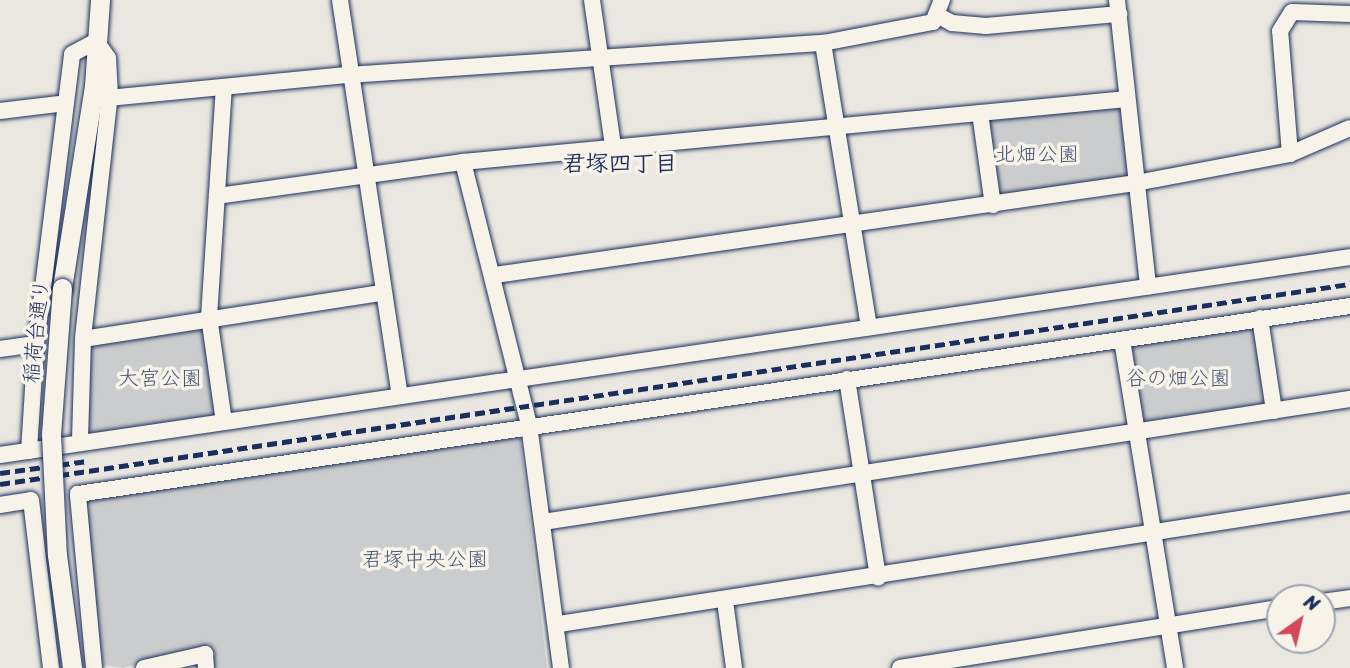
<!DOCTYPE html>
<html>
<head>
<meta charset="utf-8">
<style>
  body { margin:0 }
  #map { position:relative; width:1350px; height:668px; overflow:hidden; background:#eae7e0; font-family:Sriracha,"Klee One",sans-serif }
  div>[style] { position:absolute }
  .green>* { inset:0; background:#cbcccd }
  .roads { filter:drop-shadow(0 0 2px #1b2f5e) drop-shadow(0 0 2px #1b2f5e) }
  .minor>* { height:16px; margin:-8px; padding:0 8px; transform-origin:8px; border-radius:8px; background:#f7f3e8 }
  .tertiary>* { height:19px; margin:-9.5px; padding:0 9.5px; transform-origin:9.5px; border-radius:9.5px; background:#f7f3e8 }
  .rail>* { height:4.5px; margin-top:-2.25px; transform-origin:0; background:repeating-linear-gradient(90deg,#1b2f5e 0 10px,transparent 0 15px) }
  .bridges { filter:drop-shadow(0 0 2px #1b2f5e) drop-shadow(0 0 2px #1b2f5e) }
  .tertiary-bridge>* { height:19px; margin:-9.5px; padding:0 9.5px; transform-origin:9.5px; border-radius:9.5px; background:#f7f3e8 }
  span { translate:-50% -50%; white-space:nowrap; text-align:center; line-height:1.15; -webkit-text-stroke:7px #f7f3e8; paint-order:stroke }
  .park-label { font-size:21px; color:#47567a }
  .street-label { font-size:21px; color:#1b2f5e }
  .neighbourhood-label { font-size:23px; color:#1b2f5e; font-weight:700 }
  .north { position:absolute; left:1266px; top:584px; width:70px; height:70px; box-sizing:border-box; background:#f7f3e8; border:2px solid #9fa5b1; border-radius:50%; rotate:34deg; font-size:19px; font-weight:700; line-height:28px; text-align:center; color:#1b2f5e }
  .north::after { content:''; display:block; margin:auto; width:24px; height:32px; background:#d1495b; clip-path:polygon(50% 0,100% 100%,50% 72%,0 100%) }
</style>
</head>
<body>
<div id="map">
  <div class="green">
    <div style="clip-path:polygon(1117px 107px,1122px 111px,1129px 175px,1125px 180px,1003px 197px,998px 194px,988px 124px,992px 119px)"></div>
    <div style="clip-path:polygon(209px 317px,224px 422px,80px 442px,83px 339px)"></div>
    <div style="clip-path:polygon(1251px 327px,1256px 330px,1267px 400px,1263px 405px,1148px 423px,1143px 419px,1130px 350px,1135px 344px)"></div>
    <div style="clip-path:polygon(515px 435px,520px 438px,547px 668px,213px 668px,210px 645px,123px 668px,103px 665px,85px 504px,89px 498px)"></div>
  </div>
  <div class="roads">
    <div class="minor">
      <div style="left:340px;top:0;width:400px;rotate:81.4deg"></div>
      <div style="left:592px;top:0;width:148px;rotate:81.8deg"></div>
      <div style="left:1117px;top:0;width:288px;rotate:83.8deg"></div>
      <div style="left:937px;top:15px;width:17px;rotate:28deg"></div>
      <div style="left:952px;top:23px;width:34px;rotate:5deg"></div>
      <div style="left:986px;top:26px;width:134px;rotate:-5.2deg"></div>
      <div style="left:823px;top:43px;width:288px;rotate:80.8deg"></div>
      <div style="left:108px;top:98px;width:242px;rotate:-5.5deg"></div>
      <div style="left:349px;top:75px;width:475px;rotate:-3.9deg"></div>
      <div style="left:823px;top:43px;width:112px;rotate:-10.8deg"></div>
      <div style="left:933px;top:22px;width:24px;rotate:-68deg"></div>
      <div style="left:0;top:111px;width:66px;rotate:-6.9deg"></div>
      <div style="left:980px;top:113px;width:93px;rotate:82deg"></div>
      <div style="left:1290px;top:154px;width:123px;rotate:-94.6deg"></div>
      <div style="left:1280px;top:31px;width:22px;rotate:-58deg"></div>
      <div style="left:1292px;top:12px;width:58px;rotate:2deg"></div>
      <div style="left:463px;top:162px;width:271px;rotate:75.9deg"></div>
      <div style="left:529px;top:425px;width:245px;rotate:82.5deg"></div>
      <div style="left:217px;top:196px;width:248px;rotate:-7.9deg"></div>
      <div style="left:463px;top:162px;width:667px;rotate:-5.42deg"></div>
      <div style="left:495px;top:275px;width:648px;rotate:-8.17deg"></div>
      <div style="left:1136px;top:183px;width:157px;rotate:-10.7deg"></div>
      <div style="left:1290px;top:154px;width:65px;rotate:-23.4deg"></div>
      <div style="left:1260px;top:318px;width:94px;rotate:81.4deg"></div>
      <div style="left:83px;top:339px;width:302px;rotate:-8.8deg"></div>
      <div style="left:1122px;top:340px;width:332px;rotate:80.8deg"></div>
      <div style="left:0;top:349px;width:36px;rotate:-8deg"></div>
      <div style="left:847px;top:379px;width:201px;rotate:81.1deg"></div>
      <div style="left:224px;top:422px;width:106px;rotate:-98.1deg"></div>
      <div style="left:209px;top:317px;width:230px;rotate:-86.3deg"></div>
      <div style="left:29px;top:451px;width:107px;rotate:-86.3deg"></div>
      <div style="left:36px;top:344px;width:292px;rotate:-82.9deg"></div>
      <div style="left:72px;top:54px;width:27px;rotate:-28deg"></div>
      <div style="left:96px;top:41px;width:21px;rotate:55deg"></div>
      <div style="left:108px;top:58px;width:35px;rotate:87deg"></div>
      <div style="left:110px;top:93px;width:247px;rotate:96.3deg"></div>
      <div style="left:83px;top:339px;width:103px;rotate:91.7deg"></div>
      <div style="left:0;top:455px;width:1364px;rotate:-8.34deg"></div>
      <div style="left:0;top:505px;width:31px;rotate:-9deg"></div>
      <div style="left:31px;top:500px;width:169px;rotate:83.2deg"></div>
      <div style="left:543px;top:522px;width:816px;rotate:-8.67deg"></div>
      <div style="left:725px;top:601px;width:68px;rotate:82.3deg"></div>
      <div style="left:1322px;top:602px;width:28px;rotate:-8deg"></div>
      <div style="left:559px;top:624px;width:800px;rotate:-8.77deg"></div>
      <div style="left:94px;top:668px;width:175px;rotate:-95.3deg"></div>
      <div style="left:78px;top:494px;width:1286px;rotate:-8.41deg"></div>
      <div style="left:144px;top:668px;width:63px;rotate:-12.9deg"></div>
      <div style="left:205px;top:654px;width:14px;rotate:86deg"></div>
      <div style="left:900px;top:668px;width:385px;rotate:-9deg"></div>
    </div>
    <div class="tertiary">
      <div style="left:62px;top:288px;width:205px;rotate:-81deg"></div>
      <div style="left:94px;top:86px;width:86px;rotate:-86deg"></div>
    </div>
  </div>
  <div class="rail">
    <div style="left:0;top:473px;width:88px;rotate:-7.9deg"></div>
    <div style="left:0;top:484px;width:1365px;rotate:-8.43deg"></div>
  </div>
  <div class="bridges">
    <div class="tertiary-bridge">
      <div style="left:62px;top:288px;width:146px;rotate:94.3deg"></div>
      <div style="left:51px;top:434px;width:121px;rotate:87.2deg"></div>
      <div style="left:57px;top:555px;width:114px;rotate:82.4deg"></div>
    </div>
  </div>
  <div class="park-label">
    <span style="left:1037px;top:154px">北畑公園</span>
    <span style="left:160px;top:378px">大宮公園</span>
    <span style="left:1178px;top:378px">谷の畑公園</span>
    <span style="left:425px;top:559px">君塚中央公園</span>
  </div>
  <div class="street-label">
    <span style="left:36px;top:331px;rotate:-84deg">稲荷台通り</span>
  </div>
  <div class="neighbourhood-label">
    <span style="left:620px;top:164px">君塚四丁目</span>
  </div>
  <div class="north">N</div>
</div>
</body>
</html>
